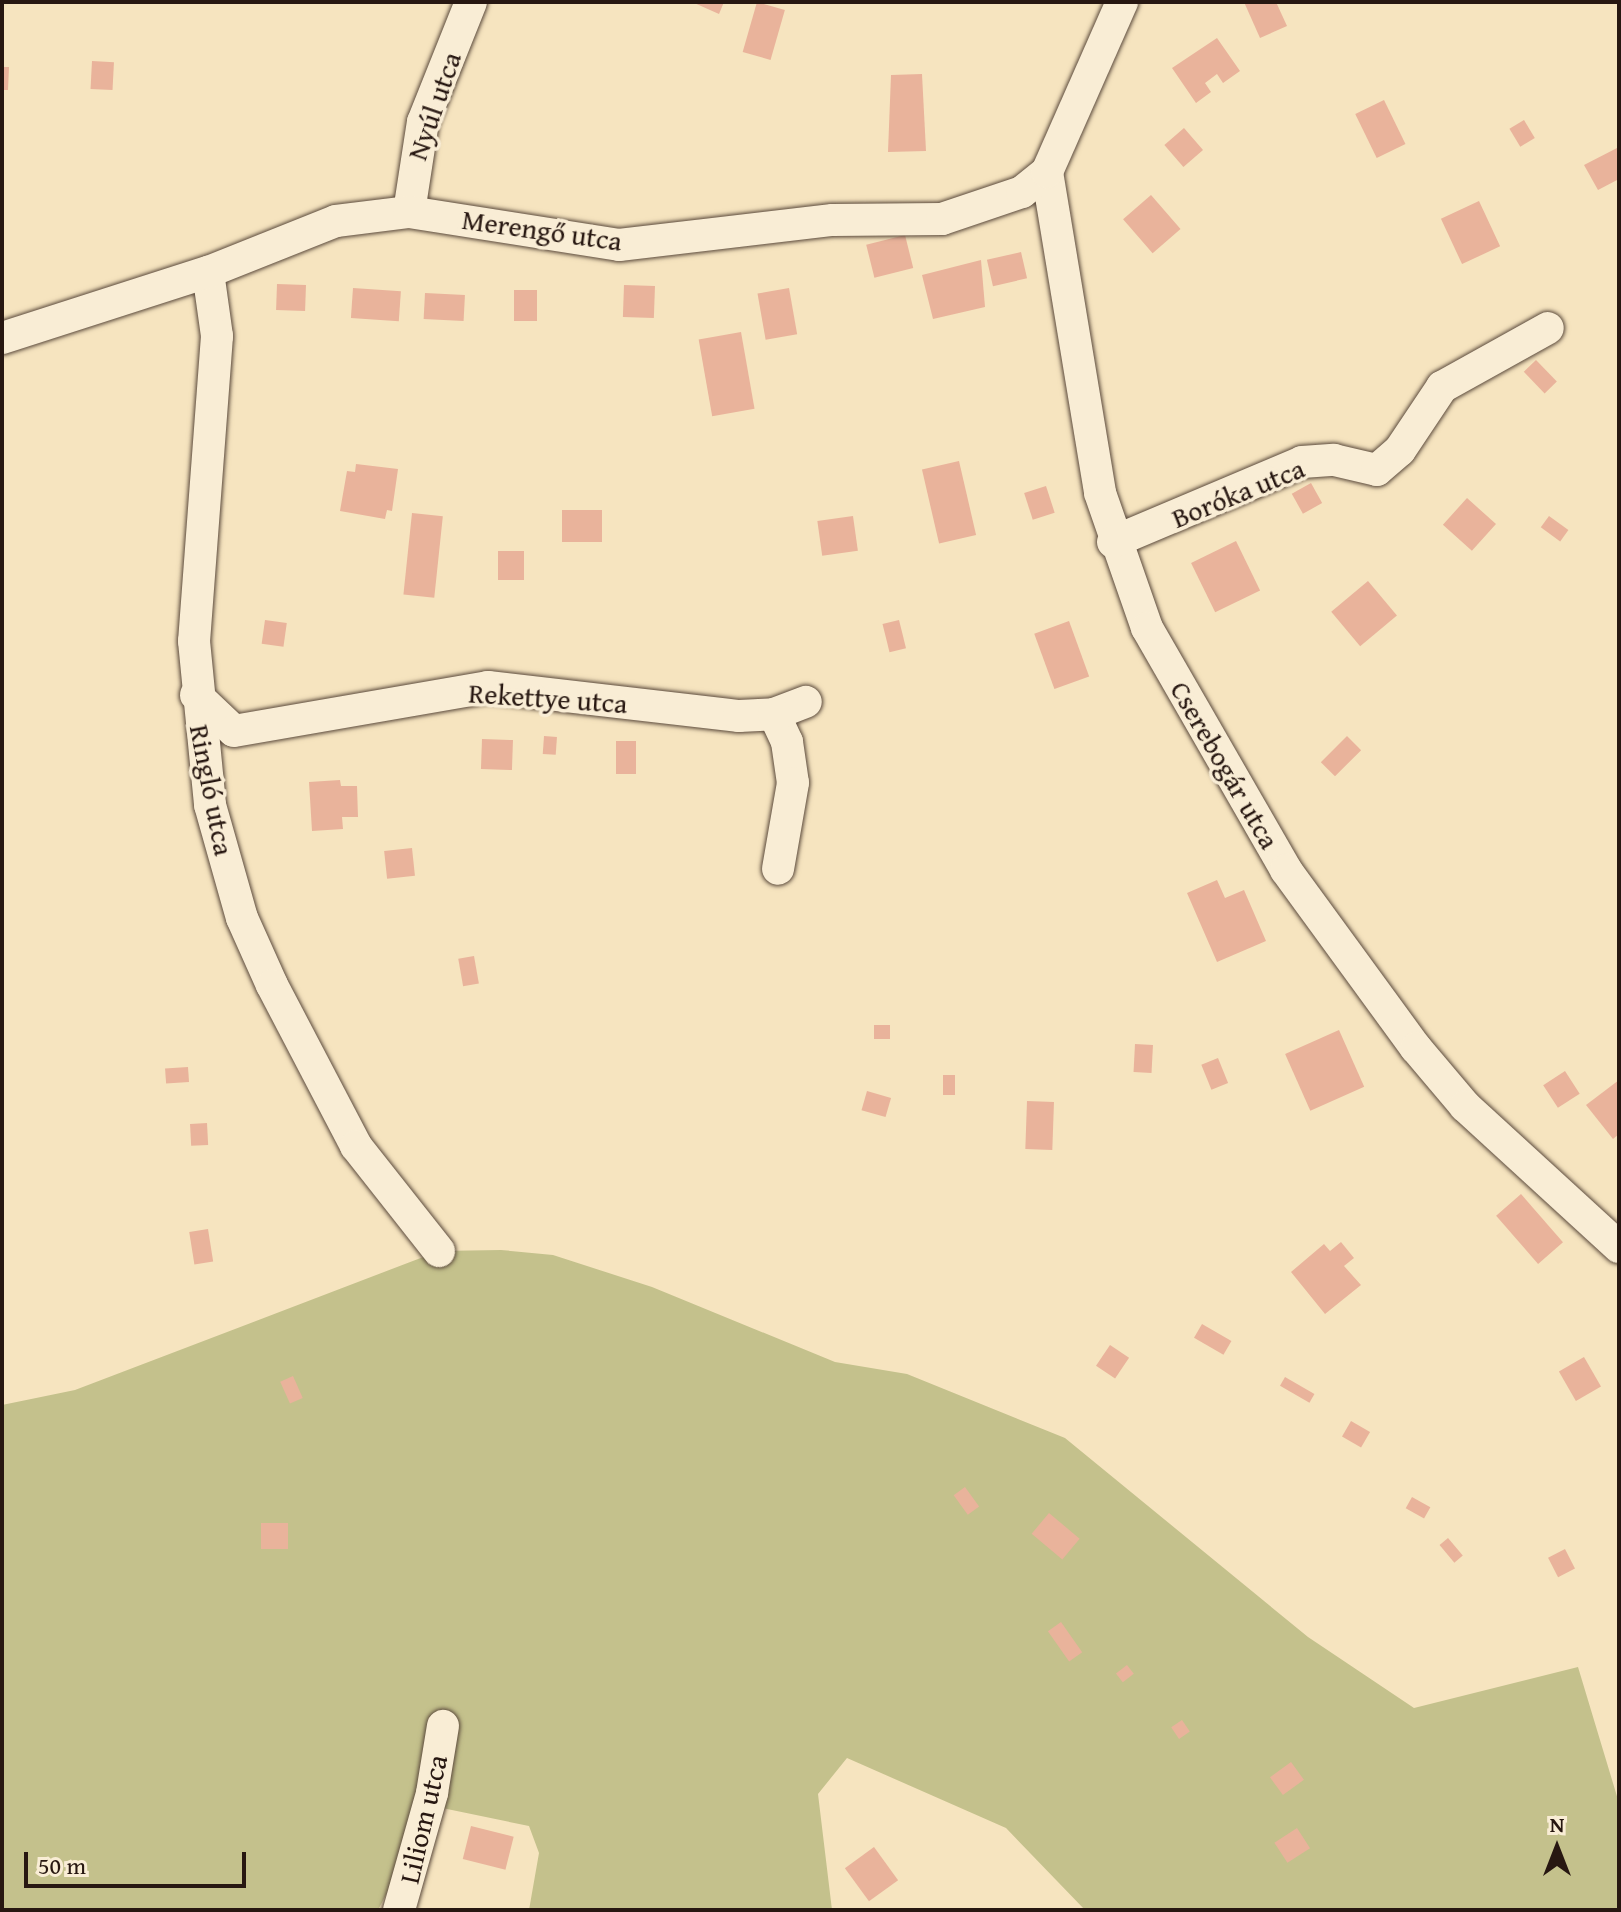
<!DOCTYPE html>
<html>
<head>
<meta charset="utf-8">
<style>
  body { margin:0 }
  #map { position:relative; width:1621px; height:1912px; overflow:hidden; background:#f6e4bf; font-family:"Gentium Book Plus",serif }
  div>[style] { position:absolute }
  .green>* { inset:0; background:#c4c18c }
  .building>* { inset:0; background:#e9b39b; transform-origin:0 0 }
  .roads { filter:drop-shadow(0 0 2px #5b4a3c) drop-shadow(0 0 2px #5b4a3c) }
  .minor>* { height:32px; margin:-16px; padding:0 16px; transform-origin:16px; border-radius:16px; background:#f9edd5 }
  span { translate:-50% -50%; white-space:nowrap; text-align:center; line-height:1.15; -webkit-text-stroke:7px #f9edd5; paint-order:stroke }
  .street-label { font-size:28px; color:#271711 }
  .frame { position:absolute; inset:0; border:4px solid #271711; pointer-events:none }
  .north { position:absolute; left:1517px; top:1808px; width:80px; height:80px; -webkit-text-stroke:6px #f9edd5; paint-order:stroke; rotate:0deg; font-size:22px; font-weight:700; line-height:32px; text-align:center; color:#271711 }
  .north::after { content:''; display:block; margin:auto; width:28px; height:36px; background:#271711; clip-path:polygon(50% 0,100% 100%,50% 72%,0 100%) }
  .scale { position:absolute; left:24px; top:1852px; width:222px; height:36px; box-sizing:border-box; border:4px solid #271711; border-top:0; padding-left:10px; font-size:24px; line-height:28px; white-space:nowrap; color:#271711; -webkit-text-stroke:6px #f9edd5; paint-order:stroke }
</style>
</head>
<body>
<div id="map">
  <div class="green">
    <div style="clip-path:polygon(501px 1250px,553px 1255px,652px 1287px,835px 1362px,907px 1374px,1065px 1438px,1308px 1637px,1414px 1708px,1578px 1667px,1619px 1803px,1619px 1910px,1085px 1910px,1006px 1828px,847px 1758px,818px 1794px,832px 1910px,529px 1910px,539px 1853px,529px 1826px,418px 1803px,410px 1849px,378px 1910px,2px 1910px,2px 1405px,75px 1390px,439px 1251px)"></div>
  </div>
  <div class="building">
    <div style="clip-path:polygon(692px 2px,724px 2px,719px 14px)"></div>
    <div style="left:757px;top:2px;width:29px;height:52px;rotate:16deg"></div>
    <div style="clip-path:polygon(1244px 2px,1276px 2px,1287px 26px,1260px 38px)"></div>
    <div style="clip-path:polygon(1217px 38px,1240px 71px,1223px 83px,1217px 74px,1205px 83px,1211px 92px,1196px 103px,1172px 68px)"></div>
    <div style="left:92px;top:61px;width:22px;height:28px;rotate:3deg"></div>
    <div style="clip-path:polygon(2px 67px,9px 67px,8px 90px,2px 90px)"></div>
    <div style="clip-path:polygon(922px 74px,926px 151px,888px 152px,891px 75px)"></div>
    <div style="left:1384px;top:100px;width:49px;height:32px;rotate:64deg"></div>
    <div style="left:1524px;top:120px;width:21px;height:17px;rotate:59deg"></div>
    <div style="left:1184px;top:128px;width:29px;height:26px;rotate:49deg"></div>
    <div style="clip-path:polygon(1617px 148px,1619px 179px,1598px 190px,1584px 165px)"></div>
    <div style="left:1151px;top:195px;width:45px;height:37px;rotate:49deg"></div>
    <div style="left:1479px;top:201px;width:50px;height:42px;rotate:65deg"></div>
    <div style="left:905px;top:235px;width:34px;height:40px;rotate:76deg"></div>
    <div style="left:1021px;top:252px;width:27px;height:35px;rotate:77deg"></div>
    <div style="clip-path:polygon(981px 260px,985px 307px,933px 319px,922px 275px)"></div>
    <div style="left:277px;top:284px;width:29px;height:26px;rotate:2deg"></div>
    <div style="left:624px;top:285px;width:31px;height:32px;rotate:2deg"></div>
    <div style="left:353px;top:288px;width:48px;height:30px;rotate:4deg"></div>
    <div style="left:789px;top:288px;width:47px;height:32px;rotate:80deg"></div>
    <div style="left:514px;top:290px;width:23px;height:31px"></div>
    <div style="left:425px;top:293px;width:40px;height:26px;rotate:3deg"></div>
    <div style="left:741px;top:332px;width:78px;height:43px;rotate:80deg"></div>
    <div style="left:1536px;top:360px;width:30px;height:17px;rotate:46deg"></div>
    <div style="left:959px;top:461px;width:76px;height:38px;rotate:77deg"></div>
    <div style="clip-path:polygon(356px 464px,398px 469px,392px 511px,387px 510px,385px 519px,340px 511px,347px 471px,355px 472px)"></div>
    <div style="left:1311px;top:483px;width:23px;height:22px;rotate:61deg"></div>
    <div style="left:1046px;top:486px;width:28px;height:23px;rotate:72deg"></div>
    <div style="left:1467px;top:498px;width:39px;height:36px;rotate:42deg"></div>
    <div style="left:562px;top:510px;width:40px;height:32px"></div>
    <div style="left:412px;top:513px;width:31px;height:82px;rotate:6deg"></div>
    <div style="left:853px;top:516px;width:35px;height:36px;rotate:82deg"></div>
    <div style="left:1549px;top:516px;width:24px;height:14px;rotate:36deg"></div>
    <div style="left:1236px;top:541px;width:55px;height:50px;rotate:64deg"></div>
    <div style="left:498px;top:551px;width:26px;height:29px"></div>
    <div style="left:1368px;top:581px;width:45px;height:48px;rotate:50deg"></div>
    <div style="left:265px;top:620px;width:22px;height:24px;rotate:8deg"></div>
    <div style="left:899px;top:620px;width:29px;height:17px;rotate:76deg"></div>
    <div style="left:1069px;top:621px;width:59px;height:37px;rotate:70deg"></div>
    <div style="left:544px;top:736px;width:13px;height:18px;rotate:4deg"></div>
    <div style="left:1347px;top:736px;width:20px;height:37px;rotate:45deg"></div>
    <div style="left:482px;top:739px;width:31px;height:30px;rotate:2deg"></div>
    <div style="left:616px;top:741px;width:20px;height:33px"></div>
    <div style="clip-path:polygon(340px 780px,341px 786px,357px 786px,358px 817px,342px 817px,343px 829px,312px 831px,309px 782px)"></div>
    <div style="left:412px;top:848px;width:28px;height:28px;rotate:84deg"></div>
    <div style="clip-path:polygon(1217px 880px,1225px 898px,1244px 890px,1266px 941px,1217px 962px,1187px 893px)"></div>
    <div style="left:474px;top:956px;width:28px;height:16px;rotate:80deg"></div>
    <div style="left:874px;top:1025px;width:16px;height:14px"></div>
    <div style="left:1339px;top:1030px;width:62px;height:59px;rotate:66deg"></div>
    <div style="left:1135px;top:1044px;width:18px;height:28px;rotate:3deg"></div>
    <div style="left:1218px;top:1058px;width:27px;height:18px;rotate:68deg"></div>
    <div style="left:188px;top:1067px;width:15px;height:23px;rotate:86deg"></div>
    <div style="left:1565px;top:1071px;width:27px;height:26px;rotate:57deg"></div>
    <div style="left:943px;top:1075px;width:12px;height:20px"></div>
    <div style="clip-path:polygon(1619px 1080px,1619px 1134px,1613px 1139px,1586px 1105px)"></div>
    <div style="left:867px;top:1091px;width:25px;height:20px;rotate:16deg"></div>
    <div style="left:1027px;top:1101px;width:27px;height:48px;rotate:2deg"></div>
    <div style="left:207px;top:1123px;width:22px;height:17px;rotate:87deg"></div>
    <div style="left:1521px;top:1194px;width:64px;height:33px;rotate:49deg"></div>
    <div style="left:208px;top:1229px;width:33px;height:19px;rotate:81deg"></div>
    <div style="clip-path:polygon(1341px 1242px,1354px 1258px,1344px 1266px,1361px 1285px,1325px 1314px,1291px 1272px,1324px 1244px,1330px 1251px)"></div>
    <div style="left:1202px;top:1324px;width:34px;height:16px;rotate:30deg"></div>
    <div style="left:1110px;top:1345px;width:23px;height:25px;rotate:34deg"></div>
    <div style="left:1584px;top:1357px;width:34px;height:29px;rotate:60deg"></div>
    <div style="left:293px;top:1376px;width:24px;height:14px;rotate:66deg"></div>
    <div style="left:1285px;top:1377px;width:34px;height:10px;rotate:30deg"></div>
    <div style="left:1351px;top:1421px;width:22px;height:18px;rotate:30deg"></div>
    <div style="left:965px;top:1487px;width:24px;height:14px;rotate:54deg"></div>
    <div style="left:1412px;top:1497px;width:21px;height:13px;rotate:29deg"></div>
    <div style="left:1049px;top:1513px;width:40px;height:27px;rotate:40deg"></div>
    <div style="left:261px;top:1523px;width:27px;height:26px"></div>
    <div style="left:1448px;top:1538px;width:23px;height:11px;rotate:50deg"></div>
    <div style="left:1565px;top:1549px;width:22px;height:19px;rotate:63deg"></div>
    <div style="left:1061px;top:1622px;width:37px;height:16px;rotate:55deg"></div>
    <div style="left:1127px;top:1665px;width:11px;height:14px;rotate:52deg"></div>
    <div style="left:1182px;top:1720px;width:14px;height:13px;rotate:56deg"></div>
    <div style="left:1291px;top:1762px;width:22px;height:26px;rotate:54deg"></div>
    <div style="left:471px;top:1826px;width:44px;height:34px;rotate:14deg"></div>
    <div style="left:1297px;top:1828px;width:24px;height:27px;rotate:57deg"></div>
    <div style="left:874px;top:1847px;width:41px;height:36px;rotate:54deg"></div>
  </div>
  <div class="roads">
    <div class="minor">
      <div style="left:1047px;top:172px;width:325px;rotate:80.6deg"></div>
      <div style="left:1100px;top:493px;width:143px;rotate:70.8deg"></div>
      <div style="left:1147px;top:628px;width:279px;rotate:60.1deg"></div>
      <div style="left:1286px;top:870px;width:220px;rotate:53.9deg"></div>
      <div style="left:1416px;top:1048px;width:76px;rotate:49.8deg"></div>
      <div style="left:1465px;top:1106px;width:209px;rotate:42.5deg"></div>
      <div style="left:409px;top:212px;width:91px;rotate:-81.2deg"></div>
      <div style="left:423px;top:122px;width:129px;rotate:-68.2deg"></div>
      <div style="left:208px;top:272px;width:65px;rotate:82deg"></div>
      <div style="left:217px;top:336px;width:306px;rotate:94.3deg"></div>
      <div style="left:194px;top:641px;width:165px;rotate:84.4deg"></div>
      <div style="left:210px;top:805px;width:117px;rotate:74.2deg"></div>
      <div style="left:242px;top:918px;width:73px;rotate:65.9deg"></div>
      <div style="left:272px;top:985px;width:182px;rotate:62.4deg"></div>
      <div style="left:356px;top:1146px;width:134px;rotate:51.7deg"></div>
      <div style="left:2px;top:338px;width:216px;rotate:-17.8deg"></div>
      <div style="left:208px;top:272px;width:138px;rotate:-21.7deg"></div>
      <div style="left:336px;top:221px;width:74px;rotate:-7deg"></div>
      <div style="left:409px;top:212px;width:213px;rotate:8.9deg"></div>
      <div style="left:619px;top:245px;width:215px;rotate:-6.7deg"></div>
      <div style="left:833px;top:220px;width:109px;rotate:-0.5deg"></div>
      <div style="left:942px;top:219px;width:84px;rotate:-18.6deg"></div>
      <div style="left:1022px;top:192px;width:32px;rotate:-39deg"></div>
      <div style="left:1047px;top:172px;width:186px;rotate:-66.2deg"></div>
      <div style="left:1113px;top:542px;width:205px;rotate:-22.9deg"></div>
      <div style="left:1302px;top:462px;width:32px;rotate:-4deg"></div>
      <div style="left:1334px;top:460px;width:44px;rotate:13.1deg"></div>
      <div style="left:1377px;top:470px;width:30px;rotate:-41deg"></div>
      <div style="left:1400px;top:450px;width:76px;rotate:-56.3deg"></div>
      <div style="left:1442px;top:387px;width:121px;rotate:-29.1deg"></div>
      <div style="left:196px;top:695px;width:52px;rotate:43.5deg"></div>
      <div style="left:234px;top:731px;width:258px;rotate:-9.8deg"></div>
      <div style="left:488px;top:687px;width:253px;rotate:6.6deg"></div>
      <div style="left:739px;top:716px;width:35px;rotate:-3deg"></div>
      <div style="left:774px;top:714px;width:34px;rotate:-21deg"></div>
      <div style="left:774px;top:714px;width:31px;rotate:65deg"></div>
      <div style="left:787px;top:742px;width:41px;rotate:81.7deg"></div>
      <div style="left:793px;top:783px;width:87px;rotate:99.9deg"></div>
      <div style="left:399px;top:1910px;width:122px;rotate:-74.2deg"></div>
      <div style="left:432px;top:1793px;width:68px;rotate:-80.7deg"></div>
    </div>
  </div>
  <div class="street-label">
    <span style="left:434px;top:106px;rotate:-71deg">Nyúl utca</span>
    <span style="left:542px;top:230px;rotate:8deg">Merengő utca</span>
    <span style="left:1238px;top:493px;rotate:-22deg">Boróka utca</span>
    <span style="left:548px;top:698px;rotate:4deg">Rekettye utca</span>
    <span style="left:1225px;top:765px;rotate:60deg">Cserebogár utca</span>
    <span style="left:212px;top:790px;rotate:79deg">Ringló utca</span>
    <span style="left:423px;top:1819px;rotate:-77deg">Liliom utca</span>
  </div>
  <div class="frame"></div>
  <div class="north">N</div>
  <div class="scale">50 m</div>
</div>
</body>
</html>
